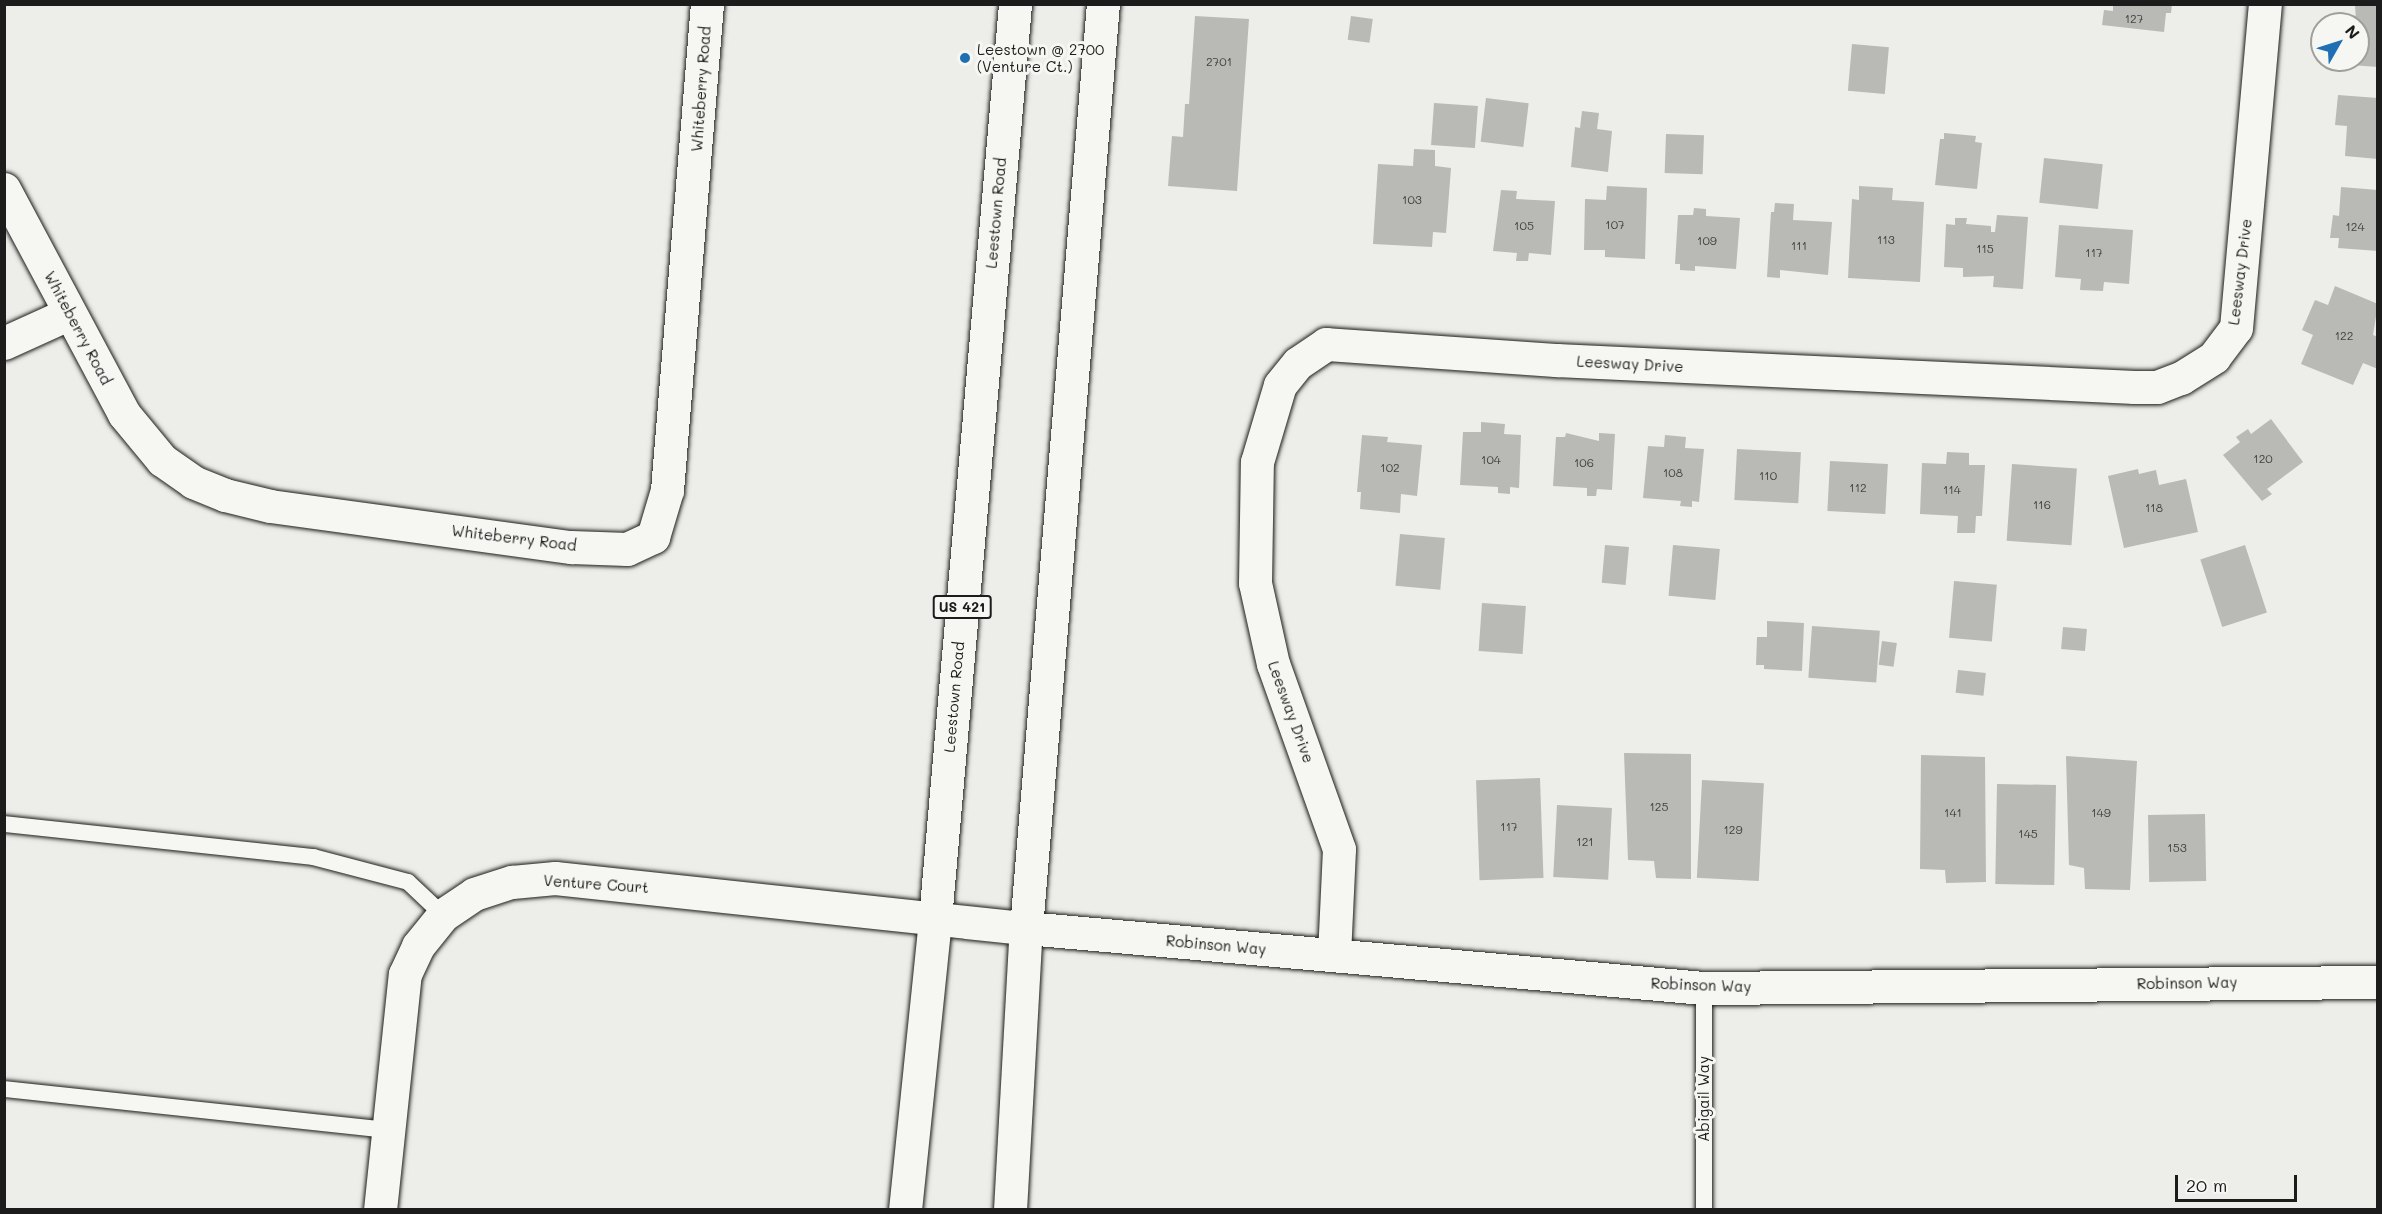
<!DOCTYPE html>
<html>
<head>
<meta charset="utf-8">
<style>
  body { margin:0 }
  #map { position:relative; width:2382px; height:1214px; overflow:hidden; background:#edede9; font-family:Mali,sans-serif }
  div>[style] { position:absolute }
  .building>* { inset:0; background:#b9b9b6; transform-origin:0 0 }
  .roads { filter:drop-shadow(0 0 2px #1c1c1c) drop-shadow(0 0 2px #1c1c1c) }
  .service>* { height:16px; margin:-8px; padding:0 8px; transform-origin:8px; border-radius:8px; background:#f6f6f2 }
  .minor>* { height:33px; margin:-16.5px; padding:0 16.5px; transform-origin:16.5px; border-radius:16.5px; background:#f6f6f2 }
  .primary>* { height:33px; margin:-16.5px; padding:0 16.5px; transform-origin:16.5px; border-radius:16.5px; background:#f6f6f2 }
  .dots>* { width:16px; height:16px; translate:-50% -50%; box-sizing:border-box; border:3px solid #f6f6f2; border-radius:50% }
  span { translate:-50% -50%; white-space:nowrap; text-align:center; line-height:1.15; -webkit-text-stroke:6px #f6f6f2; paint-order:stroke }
  .number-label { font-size:12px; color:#434342 }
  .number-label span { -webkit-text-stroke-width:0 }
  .shield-label span { padding:2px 4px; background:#f6f6f2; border:2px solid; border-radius:4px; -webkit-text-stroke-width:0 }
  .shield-label { font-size:14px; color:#1c1c1c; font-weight:700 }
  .poi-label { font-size:15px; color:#1c1c1c }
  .left { translate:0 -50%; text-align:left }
  .street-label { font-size:15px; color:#1c1c1c }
  .frame { position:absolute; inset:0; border:6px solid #1c1c1c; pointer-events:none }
  .north { position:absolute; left:2310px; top:12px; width:60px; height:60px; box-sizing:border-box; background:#f6f6f2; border:2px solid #9f9f9c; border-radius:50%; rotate:51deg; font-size:16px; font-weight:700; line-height:24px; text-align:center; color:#1c1c1c }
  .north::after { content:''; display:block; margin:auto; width:21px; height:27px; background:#1f6fb2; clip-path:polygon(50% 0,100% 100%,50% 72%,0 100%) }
  .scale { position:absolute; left:2175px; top:1175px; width:122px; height:27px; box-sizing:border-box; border:3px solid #1c1c1c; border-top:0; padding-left:8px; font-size:18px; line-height:21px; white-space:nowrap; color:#1c1c1c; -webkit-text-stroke:4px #f6f6f2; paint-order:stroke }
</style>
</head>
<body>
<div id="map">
  <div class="building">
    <div style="clip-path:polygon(2113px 4px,2172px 4px,2171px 13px,2166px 13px,2164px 32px,2102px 25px,2104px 10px,2113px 11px)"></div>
    <div style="clip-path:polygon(2355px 4px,2378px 4px,2378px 67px,2351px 65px,2352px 60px,2358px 60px)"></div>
    <div style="clip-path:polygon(1195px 16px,1249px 19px,1237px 191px,1168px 186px,1172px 136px,1183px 137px,1185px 104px,1189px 104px)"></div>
    <div style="left:1351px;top:16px;width:22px;height:24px;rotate:8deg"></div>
    <div style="left:1852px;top:44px;width:37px;height:47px;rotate:5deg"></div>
    <div style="clip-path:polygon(2338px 95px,2378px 98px,2378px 159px,2345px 156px,2347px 126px,2335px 125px)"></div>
    <div style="left:1486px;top:98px;width:43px;height:44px;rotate:7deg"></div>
    <div style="left:1434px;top:103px;width:44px;height:42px;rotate:4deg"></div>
    <div style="clip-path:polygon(1582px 111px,1599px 113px,1597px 129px,1612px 131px,1608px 172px,1571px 167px,1575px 127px,1580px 128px)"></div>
    <div style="clip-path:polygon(1944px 133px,1976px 136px,1975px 142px,1982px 143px,1977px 189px,1935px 185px,1940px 139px,1944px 139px)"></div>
    <div style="left:1666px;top:134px;width:38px;height:39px;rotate:2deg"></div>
    <div style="clip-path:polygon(1414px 149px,1435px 150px,1435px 166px,1451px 168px,1446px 233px,1433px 232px,1432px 247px,1373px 244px,1378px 164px,1413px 166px)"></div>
    <div style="left:2044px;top:158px;width:59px;height:45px;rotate:6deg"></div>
    <div style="clip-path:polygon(1607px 186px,1647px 188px,1645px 259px,1605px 257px,1605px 250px,1584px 250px,1585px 199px,1606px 200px)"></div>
    <div style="clip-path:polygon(1859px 186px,1893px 188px,1892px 200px,1924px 202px,1920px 282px,1848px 278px,1852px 199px,1859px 200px)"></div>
    <div style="clip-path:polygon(2341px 187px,2378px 190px,2378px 251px,2338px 248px,2339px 238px,2330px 238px,2333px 215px,2339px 216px)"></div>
    <div style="clip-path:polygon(1501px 190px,1517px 191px,1516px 199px,1555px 201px,1551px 255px,1529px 253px,1528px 261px,1516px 261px,1517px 253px,1493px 251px)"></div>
    <div style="clip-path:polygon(1775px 203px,1794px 204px,1793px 220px,1832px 222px,1828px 275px,1780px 270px,1780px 278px,1767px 277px,1771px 212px,1774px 212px)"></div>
    <div style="clip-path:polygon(1694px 208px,1706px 209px,1706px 216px,1740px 218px,1736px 269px,1695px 266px,1695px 271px,1680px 270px,1680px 264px,1675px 264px,1678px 215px,1693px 215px)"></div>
    <div style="clip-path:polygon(1997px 215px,2028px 217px,2023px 289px,1993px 287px,1994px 276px,1963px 277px,1963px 268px,1944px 267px,1946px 224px,1955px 225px,1955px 218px,1967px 218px,1966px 224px,1991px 226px,1991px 232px,1995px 232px)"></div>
    <div style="clip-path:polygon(2059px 225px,2133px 230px,2129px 284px,2104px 282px,2103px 291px,2080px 290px,2081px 279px,2055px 277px)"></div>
    <div style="clip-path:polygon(2335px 286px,2378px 304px,2373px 335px,2378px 337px,2378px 369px,2363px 363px,2353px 385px,2301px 364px,2313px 335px,2302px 330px,2315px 300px,2328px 305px)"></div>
    <div style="clip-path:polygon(2271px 419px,2303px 462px,2267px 489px,2272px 494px,2262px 501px,2223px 455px,2240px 442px,2236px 437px,2248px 429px,2251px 434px)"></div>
    <div style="clip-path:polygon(1481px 422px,1505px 424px,1504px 434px,1521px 435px,1519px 488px,1510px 487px,1510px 494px,1498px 493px,1498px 487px,1460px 485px,1463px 432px,1481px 432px)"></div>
    <div style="clip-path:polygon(1566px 433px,1599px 441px,1599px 433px,1615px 434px,1612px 490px,1597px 489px,1596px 496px,1587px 496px,1587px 488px,1553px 486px,1556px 437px,1565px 437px)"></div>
    <div style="clip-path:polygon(1362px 435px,1388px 437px,1387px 442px,1422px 445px,1417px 496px,1401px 494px,1400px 513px,1360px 509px,1361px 492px,1357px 492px)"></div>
    <div style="clip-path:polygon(1665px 435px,1686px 437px,1685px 448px,1704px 449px,1699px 502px,1692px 501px,1692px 507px,1680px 506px,1681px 501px,1643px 498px,1648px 446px,1664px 447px)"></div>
    <div style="left:1737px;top:449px;width:64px;height:51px;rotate:3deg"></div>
    <div style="clip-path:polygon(1947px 452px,1969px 453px,1969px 465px,1985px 465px,1982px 516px,1976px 516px,1975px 533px,1957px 533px,1958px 516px,1920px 514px,1922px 463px,1946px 464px)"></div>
    <div style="left:1830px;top:461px;width:58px;height:50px;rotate:3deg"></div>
    <div style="left:2012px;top:464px;width:65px;height:77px;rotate:4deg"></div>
    <div style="clip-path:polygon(2138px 469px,2139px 474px,2156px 470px,2159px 485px,2186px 479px,2198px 532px,2124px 548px,2108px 476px)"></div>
    <div style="left:1400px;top:534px;width:45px;height:52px;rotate:5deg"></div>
    <div style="left:1605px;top:545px;width:24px;height:38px;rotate:5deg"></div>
    <div style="left:1673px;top:545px;width:47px;height:51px;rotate:5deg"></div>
    <div style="left:2245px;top:545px;width:71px;height:47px;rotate:72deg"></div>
    <div style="left:1954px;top:581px;width:43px;height:57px;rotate:5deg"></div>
    <div style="left:1482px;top:603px;width:44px;height:48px;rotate:4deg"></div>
    <div style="clip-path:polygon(1767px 621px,1804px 623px,1802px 671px,1764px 669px,1764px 665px,1756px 665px,1757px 637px,1767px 637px)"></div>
    <div style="left:1812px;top:626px;width:68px;height:52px;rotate:4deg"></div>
    <div style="left:2063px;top:627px;width:24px;height:22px;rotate:5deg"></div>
    <div style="left:1882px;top:641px;width:15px;height:24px;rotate:8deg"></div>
    <div style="left:1958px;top:670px;width:28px;height:23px;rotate:6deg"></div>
    <div style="clip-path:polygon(1624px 753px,1691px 754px,1691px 879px,1656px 878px,1654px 861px,1628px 860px)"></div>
    <div style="clip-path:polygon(1921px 755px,1985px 757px,1986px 882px,1946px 883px,1945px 870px,1920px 869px)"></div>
    <div style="clip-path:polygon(2066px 756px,2137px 761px,2130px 890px,2085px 889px,2084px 868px,2069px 865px)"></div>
    <div style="left:1540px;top:778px;width:100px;height:64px;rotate:88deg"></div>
    <div style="left:1702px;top:780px;width:62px;height:98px;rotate:3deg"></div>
    <div style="left:1997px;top:784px;width:59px;height:100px;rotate:1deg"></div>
    <div style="left:1557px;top:805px;width:55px;height:72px;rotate:3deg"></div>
    <div style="left:2205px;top:814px;width:67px;height:57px;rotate:89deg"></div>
  </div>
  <div class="roads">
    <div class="service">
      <div style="left:4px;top:824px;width:311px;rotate:6.1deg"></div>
      <div style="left:313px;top:857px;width:98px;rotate:14.7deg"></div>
      <div style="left:408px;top:882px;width:48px;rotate:43.3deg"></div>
      <div style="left:4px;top:1089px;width:385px;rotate:6.1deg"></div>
      <div style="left:1704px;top:1210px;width:222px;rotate:-90deg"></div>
    </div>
    <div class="minor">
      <div style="left:4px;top:189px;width:255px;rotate:61.9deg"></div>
      <div style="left:124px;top:414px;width:60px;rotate:50.4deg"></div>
      <div style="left:162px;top:460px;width:38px;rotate:35deg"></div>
      <div style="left:193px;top:482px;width:35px;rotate:22deg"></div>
      <div style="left:225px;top:495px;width:46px;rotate:13.7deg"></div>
      <div style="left:270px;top:506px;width:304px;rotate:7.8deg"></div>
      <div style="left:571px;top:547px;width:56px;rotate:2deg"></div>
      <div style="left:627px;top:549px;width:29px;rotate:-25deg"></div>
      <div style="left:653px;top:537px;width:49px;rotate:-73.4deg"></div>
      <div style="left:667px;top:490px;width:488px;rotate:-85.3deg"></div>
      <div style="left:4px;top:343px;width:72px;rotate:-24.4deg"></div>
      <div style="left:1334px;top:955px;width:106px;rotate:-87.3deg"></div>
      <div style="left:1339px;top:849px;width:196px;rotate:-109.6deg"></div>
      <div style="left:1273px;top:664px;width:83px;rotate:-102.5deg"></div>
      <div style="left:1255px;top:583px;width:121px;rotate:-89.1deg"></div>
      <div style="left:1257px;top:462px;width:80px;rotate:-73.4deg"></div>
      <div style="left:1280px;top:385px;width:28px;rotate:-51deg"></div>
      <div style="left:1298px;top:363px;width:34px;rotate:-34deg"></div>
      <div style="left:1326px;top:344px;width:231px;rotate:4deg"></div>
      <div style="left:1556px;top:360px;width:579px;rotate:2.67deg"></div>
      <div style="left:2134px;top:387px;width:23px"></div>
      <div style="left:2157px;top:387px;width:26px;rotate:-21deg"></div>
      <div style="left:2181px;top:378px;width:39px;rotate:-32deg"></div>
      <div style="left:2214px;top:357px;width:36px;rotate:-53deg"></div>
      <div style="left:2236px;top:328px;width:325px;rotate:-84.9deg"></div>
      <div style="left:380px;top:1210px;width:237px;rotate:-84deg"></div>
      <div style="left:405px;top:974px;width:31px;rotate:-65deg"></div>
      <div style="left:418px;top:946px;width:40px;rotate:-51deg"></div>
      <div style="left:443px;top:915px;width:37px;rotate:-34deg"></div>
      <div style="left:474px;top:894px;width:40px;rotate:-18deg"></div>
      <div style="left:512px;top:882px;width:43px;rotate:-5.3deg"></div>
      <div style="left:555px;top:878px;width:474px;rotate:6.1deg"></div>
      <div style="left:1026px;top:928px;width:681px;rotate:5.06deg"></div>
      <div style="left:1704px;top:988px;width:674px;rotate:-0.51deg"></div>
    </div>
    <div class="primary">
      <div style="left:905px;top:1210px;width:293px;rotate:-84.1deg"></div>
      <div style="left:935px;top:919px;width:918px;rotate:-85deg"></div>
      <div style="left:1010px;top:1210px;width:282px;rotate:-86.8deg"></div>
      <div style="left:1026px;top:928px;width:927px;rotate:-85.24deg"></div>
    </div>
  </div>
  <div class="dots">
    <div style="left:965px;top:58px;background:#1f6fb2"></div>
  </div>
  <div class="number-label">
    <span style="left:2134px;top:19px">127</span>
    <span style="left:1219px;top:62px">2701</span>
    <span style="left:1412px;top:200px">103</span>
    <span style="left:1615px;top:225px">107</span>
    <span style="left:1524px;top:226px">105</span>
    <span style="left:2355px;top:227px">124</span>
    <span style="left:1886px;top:240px">113</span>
    <span style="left:1707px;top:241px">109</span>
    <span style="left:1799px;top:246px">111</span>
    <span style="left:1985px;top:249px">115</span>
    <span style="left:2094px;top:253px">117</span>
    <span style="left:2344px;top:336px">122</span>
    <span style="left:2263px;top:459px">120</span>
    <span style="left:1491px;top:460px">104</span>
    <span style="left:1584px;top:463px">106</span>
    <span style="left:1390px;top:468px">102</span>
    <span style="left:1673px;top:473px">108</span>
    <span style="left:1768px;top:476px">110</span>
    <span style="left:1858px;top:488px">112</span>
    <span style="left:1952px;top:490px">114</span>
    <span style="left:2042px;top:505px">116</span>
    <span style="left:2154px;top:508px">118</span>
    <span style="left:1659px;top:807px">125</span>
    <span style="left:1953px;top:813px">141</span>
    <span style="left:2101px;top:813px">149</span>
    <span style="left:1509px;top:827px">117</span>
    <span style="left:1733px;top:830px">129</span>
    <span style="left:2028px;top:834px">145</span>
    <span style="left:1585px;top:842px">121</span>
    <span style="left:2177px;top:848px">153</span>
  </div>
  <div class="shield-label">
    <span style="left:962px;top:607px">US 421</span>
  </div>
  <div class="poi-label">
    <span class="left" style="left:977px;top:58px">Leestown @ 2700<br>(Venture Ct.)</span>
  </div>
  <div class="street-label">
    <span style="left:701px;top:89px;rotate:-86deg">Whiteberry Road</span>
    <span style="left:996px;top:213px;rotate:-85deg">Leestown Road</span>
    <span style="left:2240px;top:272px;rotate:-83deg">Leesway Drive</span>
    <span style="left:78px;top:328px;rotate:62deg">Whiteberry Road</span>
    <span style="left:1630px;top:364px;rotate:3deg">Leesway Drive</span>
    <span style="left:514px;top:538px;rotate:7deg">Whiteberry Road</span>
    <span style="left:954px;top:697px;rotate:-85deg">Leestown Road</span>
    <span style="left:1291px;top:712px;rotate:70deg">Leesway Drive</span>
    <span style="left:596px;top:884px;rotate:4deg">Venture Court</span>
    <span style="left:1216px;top:945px;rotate:5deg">Robinson Way</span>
    <span style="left:2187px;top:983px;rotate:-1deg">Robinson Way</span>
    <span style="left:1701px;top:985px;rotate:2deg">Robinson Way</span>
    <span style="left:1704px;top:1099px;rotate:-90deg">Abigail Way</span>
  </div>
  <div class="frame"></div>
  <div class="north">N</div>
  <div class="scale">20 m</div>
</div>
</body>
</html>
